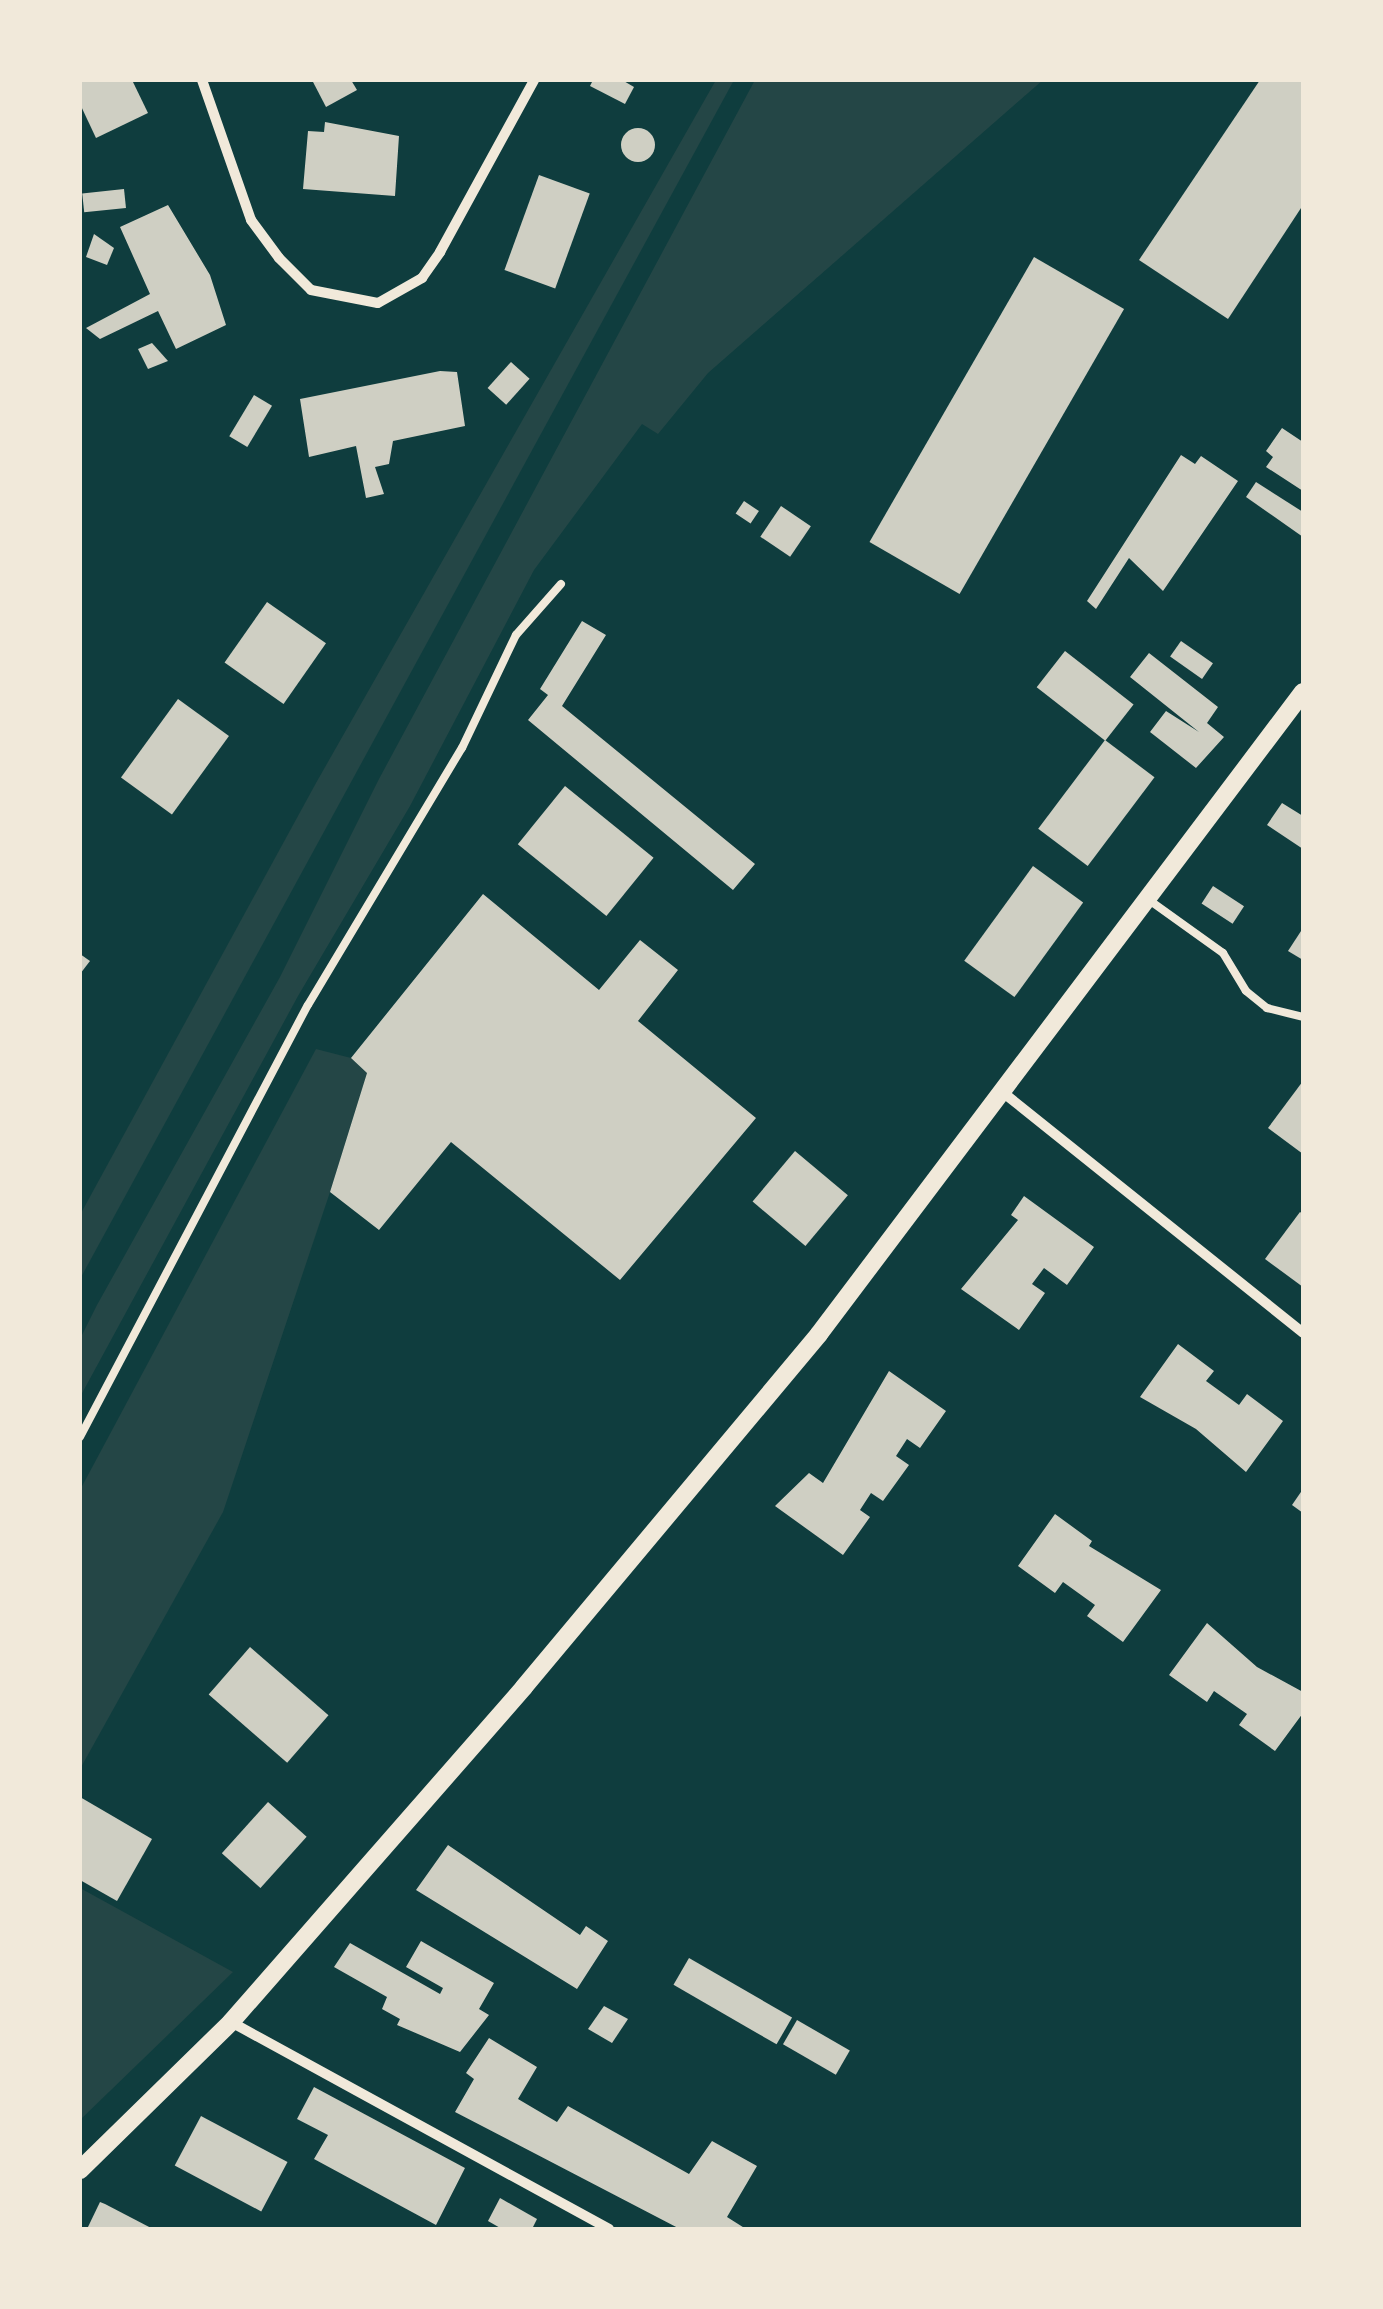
<!DOCTYPE html>
<html>
<head>
<meta charset="utf-8">
<style>
  body { margin:0 }
  #map { position:relative; width:1383px; height:2309px; overflow:hidden; background:#0f3d3e; font-family:Figtree,sans-serif }
  div>[style] { position:absolute }
  .green>* { inset:0; background:#244646 }
  .building>* { inset:0; background:#cfcfc3; transform-origin:0 0 }
  .round { border-radius:50% }
  .service>* { height:8px; margin:-4px; padding:0 4px; transform-origin:4px; border-radius:4px; background:#f1e9da }
  .minor>* { height:10px; margin:-5px; padding:0 5px; transform-origin:5px; border-radius:5px; background:#f1e9da }
  .tertiary>* { height:18px; margin:-9px; padding:0 9px; transform-origin:9px; border-radius:9px; background:#f1e9da }
  span { translate:-50% -50%; white-space:nowrap; text-align:center; line-height:1.15; -webkit-text-stroke:10px #f1e9da; paint-order:stroke }
  .frame { position:absolute; inset:0; border:82px solid #f1e9da; pointer-events:none }
</style>
</head>
<body>
<div id="map">
  <div class="green">
    <div style="clip-path:polygon(716px 80px,734px 80px,80px 1279px,80px 1215px,316px 783px)"></div>
    <div style="clip-path:polygon(755px 80px,1043px 80px,708px 373px,658px 434px,642px 424px,534px 570px,410px 806px,298px 996px,80px 1397px,80px 1339px,97px 1305px,280px 977px,379px 779px)"></div>
    <div style="clip-path:polygon(316px 1049px,351px 1058px,367px 1073px,330px 1192px,223px 1512px,80px 1769px,80px 1490px)"></div>
    <div style="clip-path:polygon(80px 1888px,233px 1972px,80px 2120px)"></div>
  </div>
  <div class="building">
    <div style="clip-path:polygon(80px 80px,132px 80px,148px 113px,96px 138px,80px 104px)"></div>
    <div style="clip-path:polygon(312px 80px,351px 80px,357px 90px,326px 107px)"></div>
    <div style="clip-path:polygon(593px 80px,622px 80px,634px 87px,625px 104px,590px 86px)"></div>
    <div style="clip-path:polygon(1260px 80px,1303px 80px,1303px 205px,1228px 319px,1139px 260px)"></div>
    <div style="clip-path:polygon(325px 122px,399px 136px,395px 196px,303px 189px,308px 131px,324px 132px)"></div>
    <div class="round" style="left:621px;top:128px;width:34px;height:34px"></div>
    <div style="left:539px;top:175px;width:54px;height:101px;rotate:20deg"></div>
    <div style="left:124px;top:189px;width:19px;height:42px;rotate:84deg"></div>
    <div style="clip-path:polygon(168px 205px,210px 275px,226px 325px,176px 349px,158px 311px,100px 339px,86px 328px,150px 294px,120px 227px)"></div>
    <div style="clip-path:polygon(94px 234px,114px 248px,107px 265px,86px 257px)"></div>
    <div style="left:1034px;top:257px;width:104px;height:329px;rotate:30deg"></div>
    <div style="clip-path:polygon(152px 343px,168px 361px,148px 369px,138px 349px)"></div>
    <div style="left:511px;top:362px;width:25px;height:35px;rotate:42deg"></div>
    <div style="clip-path:polygon(440px 371px,457px 372px,465px 426px,393px 441px,389px 464px,375px 467px,384px 494px,366px 498px,356px 446px,309px 457px,300px 399px)"></div>
    <div style="left:254px;top:395px;width:21px;height:48px;rotate:31deg"></div>
    <div style="clip-path:polygon(1282px 428px,1303px 442px,1303px 491px,1266px 467px,1273px 457px,1266px 451px)"></div>
    <div style="clip-path:polygon(1181px 455px,1195px 464px,1201px 456px,1238px 481px,1163px 591px,1129px 558px,1096px 609px,1087px 601px)"></div>
    <div style="clip-path:polygon(1256px 482px,1303px 512px,1303px 537px,1246px 497px)"></div>
    <div style="left:744px;top:501px;width:18px;height:15px;rotate:34deg"></div>
    <div style="left:781px;top:506px;width:36px;height:37px;rotate:34deg"></div>
    <div style="left:267px;top:602px;width:72px;height:74px;rotate:35deg"></div>
    <div style="clip-path:polygon(582px 621px,606px 635px,562px 706px,755px 864px,733px 890px,528px 720px,548px 695px,540px 689px)"></div>
    <div style="left:1181px;top:641px;width:39px;height:19px;rotate:35deg"></div>
    <div style="left:1065px;top:651px;width:87px;height:46px;rotate:38deg"></div>
    <div style="clip-path:polygon(1149px 653px,1218px 707px,1207px 723px,1224px 737px,1196px 768px,1150px 732px,1166px 711px,1199px 732px,1130px 677px)"></div>
    <div style="left:178px;top:699px;width:63px;height:97px;rotate:36deg"></div>
    <div style="left:1105px;top:740px;width:62px;height:111px;rotate:37deg"></div>
    <div style="left:565px;top:786px;width:114px;height:75px;rotate:39deg"></div>
    <div style="clip-path:polygon(1282px 803px,1303px 816px,1303px 849px,1267px 825px)"></div>
    <div style="left:1033px;top:866px;width:62px;height:117px;rotate:36deg"></div>
    <div style="left:1213px;top:886px;width:37px;height:21px;rotate:33deg"></div>
    <div style="clip-path:polygon(483px 894px,599px 990px,640px 940px,678px 970px,638px 1021px,756px 1118px,620px 1280px,451px 1142px,379px 1230px,330px 1192px,367px 1073px,351px 1058px)"></div>
    <div style="clip-path:polygon(1303px 928px,1303px 960px,1288px 951px)"></div>
    <div style="clip-path:polygon(80px 954px,90px 961px,80px 974px)"></div>
    <div style="clip-path:polygon(1303px 1081px,1303px 1154px,1268px 1128px)"></div>
    <div style="left:795px;top:1151px;width:69px;height:66px;rotate:40deg"></div>
    <div style="clip-path:polygon(1024px 1196px,1094px 1247px,1067px 1285px,1044px 1268px,1032px 1284px,1045px 1293px,1019px 1330px,961px 1289px,1018px 1220px,1011px 1215px)"></div>
    <div style="clip-path:polygon(1300px 1212px,1303px 1214px,1303px 1287px,1265px 1259px)"></div>
    <div style="clip-path:polygon(1178px 1344px,1214px 1371px,1206px 1381px,1239px 1405px,1247px 1394px,1283px 1421px,1246px 1472px,1196px 1429px,1140px 1397px)"></div>
    <div style="clip-path:polygon(889px 1371px,946px 1411px,920px 1448px,907px 1439px,896px 1456px,909px 1465px,883px 1501px,871px 1493px,860px 1510px,870px 1517px,843px 1555px,775px 1506px,809px 1473px,823px 1483px)"></div>
    <div style="clip-path:polygon(1303px 1489px,1303px 1513px,1292px 1505px)"></div>
    <div style="clip-path:polygon(1055px 1514px,1092px 1541px,1089px 1546px,1161px 1590px,1123px 1642px,1087px 1616px,1095px 1605px,1063px 1582px,1055px 1593px,1018px 1566px)"></div>
    <div style="clip-path:polygon(1207px 1623px,1257px 1667px,1303px 1692px,1303px 1713px,1275px 1751px,1239px 1725px,1247px 1714px,1214px 1691px,1207px 1702px,1169px 1675px)"></div>
    <div style="left:250px;top:1647px;width:104px;height:63px;rotate:41deg"></div>
    <div style="clip-path:polygon(80px 1797px,152px 1839px,117px 1901px,80px 1880px)"></div>
    <div style="left:268px;top:1802px;width:52px;height:69px;rotate:42deg"></div>
    <div style="clip-path:polygon(448px 1845px,580px 1935px,586px 1926px,608px 1941px,577px 1989px,416px 1890px)"></div>
    <div style="clip-path:polygon(421px 1941px,494px 1983px,479px 2009px,489px 2015px,460px 2052px,397px 2025px,400px 2019px,382px 2009px,387px 1997px,334px 1967px,350px 1943px,440px 1994px,443px 1988px,406px 1967px)"></div>
    <div style="left:689px;top:1958px;width:119px;height:31px;rotate:30deg"></div>
    <div style="clip-path:polygon(604px 2006px,628px 2019px,612px 2043px,588px 2029px)"></div>
    <div style="left:797px;top:2020px;width:61px;height:28px;rotate:30deg"></div>
    <div style="clip-path:polygon(489px 2038px,537px 2067px,518px 2099px,557px 2122px,568px 2106px,689px 2174px,712px 2141px,757px 2166px,727px 2217px,746px 2229px,680px 2229px,455px 2112px,474px 2079px,466px 2073px)"></div>
    <div style="clip-path:polygon(314px 2087px,465px 2168px,436px 2225px,314px 2159px,328px 2135px,297px 2119px)"></div>
    <div style="left:201px;top:2116px;width:98px;height:56px;rotate:28deg"></div>
    <div style="clip-path:polygon(500px 2198px,537px 2219px,532px 2229px,502px 2229px,488px 2221px)"></div>
    <div style="clip-path:polygon(100px 2202px,105px 2204px,153px 2229px,87px 2229px)"></div>
  </div>
  <div class="service">
    <div style="left:1149px;top:900px;width:91px;rotate:35.6deg"></div>
    <div style="left:1223px;top:953px;width:44px;rotate:58.8deg"></div>
    <div style="left:1246px;top:991px;width:27px;rotate:39deg"></div>
    <div style="left:1267px;top:1008px;width:37px;rotate:14deg"></div>
    <div style="left:80px;top:1437px;width:488px;rotate:-62.2deg"></div>
    <div style="left:308px;top:1005px;width:300px;rotate:-59.1deg"></div>
    <div style="left:462px;top:748px;width:125px;rotate:-64.5deg"></div>
    <div style="left:516px;top:635px;width:68px;rotate:-48.6deg"></div>
  </div>
  <div class="minor">
    <div style="left:202px;top:80px;width:148px;rotate:70.7deg"></div>
    <div style="left:251px;top:220px;width:47px;rotate:53.6deg"></div>
    <div style="left:279px;top:258px;width:45px;rotate:45deg"></div>
    <div style="left:311px;top:290px;width:68px;rotate:11deg"></div>
    <div style="left:378px;top:303px;width:51px;rotate:-29.6deg"></div>
    <div style="left:422px;top:278px;width:32px;rotate:-55deg"></div>
    <div style="left:440px;top:252px;width:196px;rotate:-61.3deg"></div>
    <div style="left:1005px;top:1094px;width:382px;rotate:38.7deg"></div>
    <div style="left:231px;top:2022px;width:431px;rotate:28.7deg"></div>
  </div>
  <div class="tertiary">
    <div style="left:80px;top:2170px;width:211px;rotate:-44.4deg"></div>
    <div style="left:231px;top:2022px;width:445px;rotate:-48.8deg"></div>
    <div style="left:524px;top:1687px;width:460px;rotate:-50.1deg"></div>
    <div style="left:819px;top:1334px;width:804px;rotate:-52.99deg"></div>
  </div>
  <div class="frame"></div>
</div>
</body>
</html>
